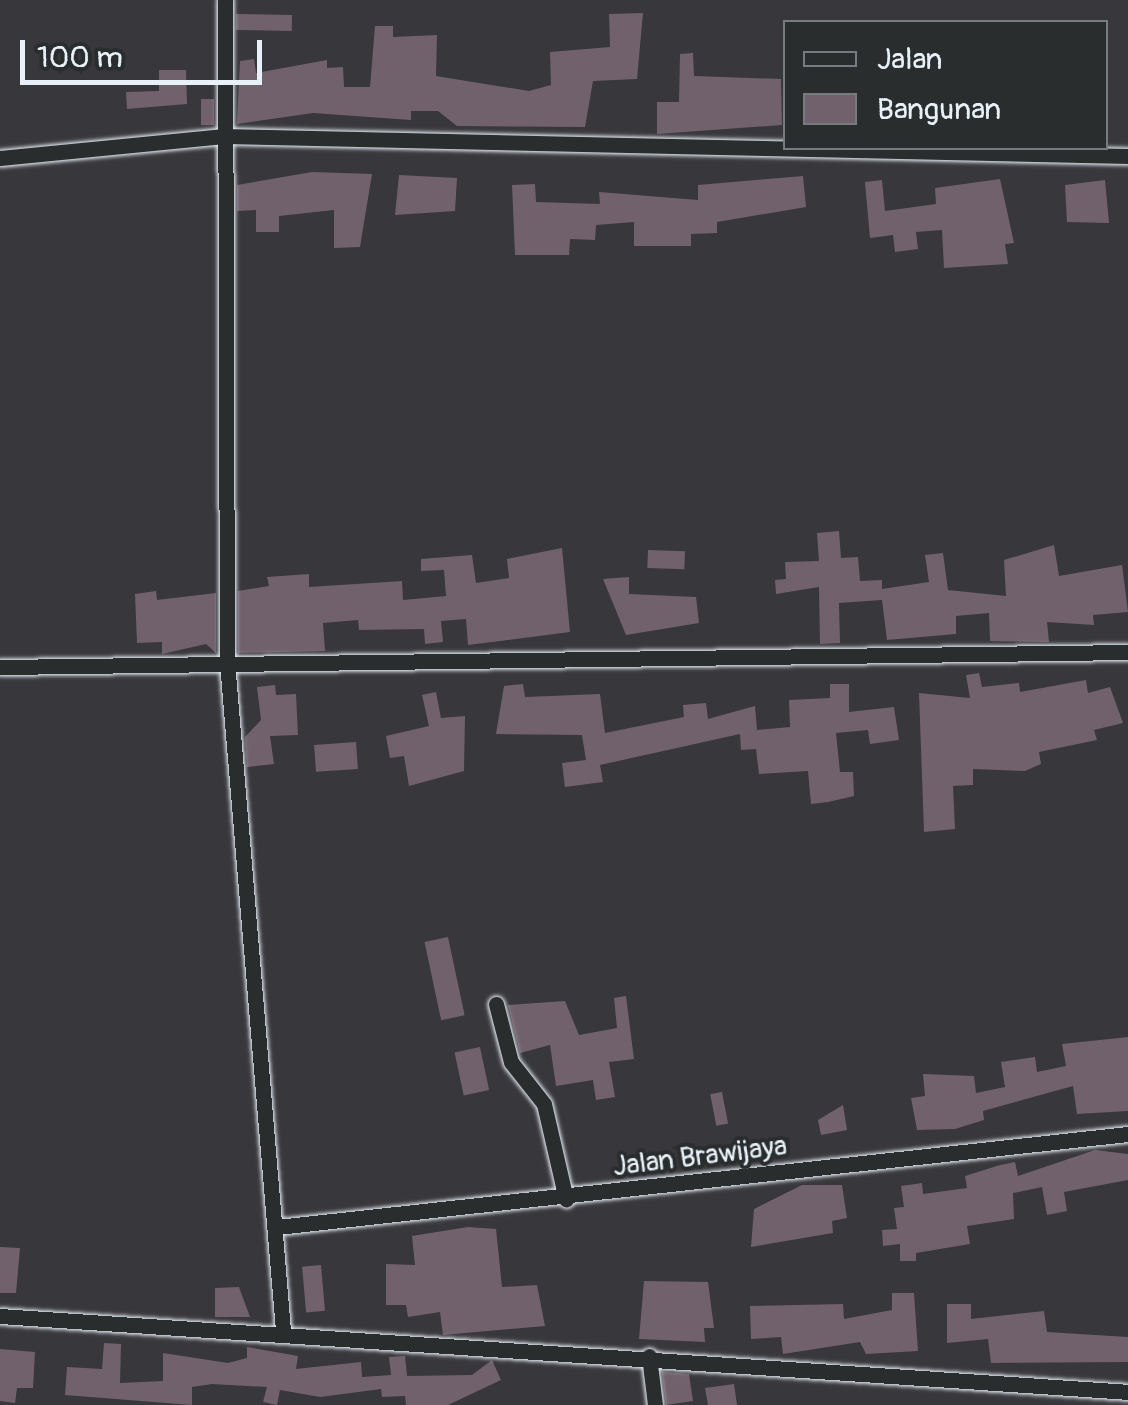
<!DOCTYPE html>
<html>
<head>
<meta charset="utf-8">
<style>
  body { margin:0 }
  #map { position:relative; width:1128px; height:1405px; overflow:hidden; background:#38373b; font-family:Pangolin,sans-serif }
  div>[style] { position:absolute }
  .building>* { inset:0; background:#71616d; transform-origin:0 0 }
  .roads { filter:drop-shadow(0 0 2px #e8f1f8) drop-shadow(0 0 2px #e8f1f8) }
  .street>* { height:15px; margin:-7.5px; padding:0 7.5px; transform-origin:7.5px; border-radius:7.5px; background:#2a2d2e }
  span { translate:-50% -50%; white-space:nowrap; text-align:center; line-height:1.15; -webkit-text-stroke:8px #2a2d2e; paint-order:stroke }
  .street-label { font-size:28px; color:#e8f1f8 }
  .legend { position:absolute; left:783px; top:20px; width:325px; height:130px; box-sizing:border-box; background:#2a2d2e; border:2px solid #767b7f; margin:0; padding:12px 18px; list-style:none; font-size:30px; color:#e8f1f8 }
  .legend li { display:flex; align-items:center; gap:20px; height:50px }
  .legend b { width:50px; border:2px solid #767b7f }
  .scale { position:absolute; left:20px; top:40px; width:242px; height:45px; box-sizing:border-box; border:5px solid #e8f1f8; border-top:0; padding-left:12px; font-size:30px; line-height:35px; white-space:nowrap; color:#e8f1f8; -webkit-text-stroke:8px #2a2d2e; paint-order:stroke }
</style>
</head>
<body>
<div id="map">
  <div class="building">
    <div style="clip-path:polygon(643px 13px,637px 79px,593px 81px,585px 127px,457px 126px,438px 111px,411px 111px,411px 120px,313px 113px,237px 124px,240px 61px,254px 59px,256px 73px,327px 60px,327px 68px,343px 67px,344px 87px,370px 87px,375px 26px,393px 26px,393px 37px,437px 35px,436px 76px,529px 91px,551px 85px,550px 52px,610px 47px,609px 14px)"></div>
    <div style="left:236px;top:14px;width:56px;height:16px;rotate:1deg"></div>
    <div style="clip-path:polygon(693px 53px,694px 76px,781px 79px,782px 125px,657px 134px,657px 102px,679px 102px,680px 54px)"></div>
    <div style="clip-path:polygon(159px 70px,186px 70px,187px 104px,127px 109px,126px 92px,159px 91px)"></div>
    <div style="left:214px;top:99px;width:26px;height:13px;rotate:90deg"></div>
    <div style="clip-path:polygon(312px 172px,372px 174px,360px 247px,334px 248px,334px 210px,279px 216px,279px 232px,256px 232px,256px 210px,237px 211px,237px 185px)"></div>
    <div style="clip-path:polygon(399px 175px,457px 178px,455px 211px,395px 215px)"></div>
    <div style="clip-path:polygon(803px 176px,806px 207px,717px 222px,717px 233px,691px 234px,691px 246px,634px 246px,634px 222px,596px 225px,595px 240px,570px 239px,569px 255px,515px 255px,512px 185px,535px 184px,536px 202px,600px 204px,599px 192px,698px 200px,698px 185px)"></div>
    <div style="clip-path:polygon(1000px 179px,1014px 243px,1005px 244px,1008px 264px,944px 268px,942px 230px,916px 232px,918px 249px,895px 252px,893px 235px,870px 238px,865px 182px,882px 180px,885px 211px,936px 204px,935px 188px)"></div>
    <div style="clip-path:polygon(1105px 180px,1109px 223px,1067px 222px,1065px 185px)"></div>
    <div style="clip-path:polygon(839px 531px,841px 558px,858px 557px,860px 581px,882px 580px,882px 589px,929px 582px,925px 555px,943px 553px,948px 590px,1006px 596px,1004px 560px,1054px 545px,1059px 576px,1122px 565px,1128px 612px,1093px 615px,1094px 625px,1047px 622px,1049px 642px,990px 641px,989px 613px,956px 616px,956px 634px,887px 640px,882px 600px,839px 603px,840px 643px,820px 644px,819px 587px,776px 594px,775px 580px,786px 579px,785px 562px,819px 561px,817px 533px)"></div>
    <div style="clip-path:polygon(562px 548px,570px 632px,468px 645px,466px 619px,441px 621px,443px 642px,425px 644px,424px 629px,359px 630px,358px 620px,323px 623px,325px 651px,238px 653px,238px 591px,269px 586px,267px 577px,309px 574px,309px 587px,402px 581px,403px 600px,446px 596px,444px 570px,421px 571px,421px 559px,472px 555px,476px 583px,509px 578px,507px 559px)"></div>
    <div style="left:648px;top:550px;width:37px;height:18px;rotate:2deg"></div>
    <div style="clip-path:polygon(629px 577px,629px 594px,696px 597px,699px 623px,626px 635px,603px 579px)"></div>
    <div style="clip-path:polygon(156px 591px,157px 600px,216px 593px,216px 653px,206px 644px,162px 654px,162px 642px,137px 643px,135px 594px)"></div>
    <div style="clip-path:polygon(979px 673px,982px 687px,1019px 683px,1020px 692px,1086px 680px,1088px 693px,1110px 687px,1123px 723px,1094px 730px,1097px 740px,1039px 752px,1041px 764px,1025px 771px,973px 769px,973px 785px,953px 786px,955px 829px,924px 832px,919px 693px,970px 698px,966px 675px)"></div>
    <div style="clip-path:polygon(523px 684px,525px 697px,600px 694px,605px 733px,684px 717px,683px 705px,706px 703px,708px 719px,755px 706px,757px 730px,790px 727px,789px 700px,830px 698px,830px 684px,849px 684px,849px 712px,894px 707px,899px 740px,870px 744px,868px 730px,836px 733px,840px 772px,853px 772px,854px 796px,828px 802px,811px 804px,808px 771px,759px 774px,756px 749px,741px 750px,740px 734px,600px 765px,603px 782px,565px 787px,562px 763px,586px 760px,582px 735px,496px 734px,504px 686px)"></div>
    <div style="clip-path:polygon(275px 685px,276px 695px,296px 694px,298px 735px,270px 736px,274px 764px,247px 767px,245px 737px,261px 720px,257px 687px)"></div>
    <div style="clip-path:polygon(436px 692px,441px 718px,465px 716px,464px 771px,409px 786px,404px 756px,390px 758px,386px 736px,429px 726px,422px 695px)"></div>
    <div style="left:356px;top:742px;width:27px;height:42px;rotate:86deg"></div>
    <div style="left:448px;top:937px;width:80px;height:24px;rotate:78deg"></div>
    <div style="clip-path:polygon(626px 996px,634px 1059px,609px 1062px,615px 1097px,596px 1100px,593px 1080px,556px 1086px,550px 1045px,520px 1053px,508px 1005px,565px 1001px,579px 1035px,617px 1028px,614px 998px)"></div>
    <div style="clip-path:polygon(1128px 1037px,1128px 1111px,1077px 1114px,1073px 1086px,983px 1111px,984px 1120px,955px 1129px,917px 1130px,911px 1098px,925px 1096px,923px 1074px,974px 1076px,976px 1093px,1005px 1087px,1001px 1062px,1035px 1057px,1037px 1072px,1066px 1066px,1062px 1044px)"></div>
    <div style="left:480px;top:1047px;width:44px;height:26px;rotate:78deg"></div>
    <div style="left:722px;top:1092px;width:32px;height:12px;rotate:79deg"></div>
    <div style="clip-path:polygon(843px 1105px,847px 1130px,821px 1135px,818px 1120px)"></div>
    <div style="clip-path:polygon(1095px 1150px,1128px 1154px,1128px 1180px,1064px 1192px,1067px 1211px,1047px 1215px,1042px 1187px,1013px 1193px,1014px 1219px,967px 1226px,970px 1244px,916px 1253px,916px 1261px,900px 1261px,900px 1244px,883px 1246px,882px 1230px,897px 1229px,894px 1208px,904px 1207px,901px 1186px,922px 1183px,923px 1194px,967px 1188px,965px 1176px,1000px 1165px,1015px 1162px,1018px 1176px)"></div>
    <div style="clip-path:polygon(802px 1185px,842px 1185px,847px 1218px,832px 1221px,833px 1233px,751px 1247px,754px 1209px)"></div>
    <div style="clip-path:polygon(468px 1227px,496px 1229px,502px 1287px,537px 1285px,545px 1326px,443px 1335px,440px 1312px,408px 1317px,406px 1305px,386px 1305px,386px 1264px,415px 1265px,412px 1236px)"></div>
    <div style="clip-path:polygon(0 1247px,20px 1248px,16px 1293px,0 1293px)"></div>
    <div style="left:321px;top:1265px;width:46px;height:19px;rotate:85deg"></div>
    <div style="clip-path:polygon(644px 1281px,708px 1282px,714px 1328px,704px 1328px,705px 1342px,639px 1339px)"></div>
    <div style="clip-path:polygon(239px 1287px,250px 1317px,215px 1317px,215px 1288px)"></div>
    <div style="clip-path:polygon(892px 1293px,914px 1293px,918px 1351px,866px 1354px,860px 1342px,783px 1354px,781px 1337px,751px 1339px,750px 1306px,843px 1304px,844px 1319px,892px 1310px)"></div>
    <div style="clip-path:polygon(947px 1304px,971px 1304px,971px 1319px,1044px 1311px,1047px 1332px,1128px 1337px,1128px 1362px,991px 1363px,988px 1339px,947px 1343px)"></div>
    <div style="clip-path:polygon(104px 1343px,121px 1344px,120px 1383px,163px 1381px,163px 1353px,228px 1363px,247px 1358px,247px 1347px,298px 1356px,296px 1369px,361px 1362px,362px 1377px,391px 1375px,389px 1357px,405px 1356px,407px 1376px,472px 1375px,492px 1360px,501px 1380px,448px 1405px,406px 1405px,405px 1396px,382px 1397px,381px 1389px,320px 1397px,280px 1390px,277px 1405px,263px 1402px,267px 1387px,212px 1384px,192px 1387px,192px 1405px,65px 1395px,67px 1367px,102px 1369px)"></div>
    <div style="clip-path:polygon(0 1349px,35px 1352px,33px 1388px,17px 1388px,15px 1403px,0 1401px)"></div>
    <div style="clip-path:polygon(662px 1372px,689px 1374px,693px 1401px,666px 1405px)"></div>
    <div style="clip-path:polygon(734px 1384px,737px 1405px,708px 1405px,705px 1388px)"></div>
  </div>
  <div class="roads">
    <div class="street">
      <div style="left:225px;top:0;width:662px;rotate:89.83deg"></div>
      <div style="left:227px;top:662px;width:670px;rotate:85.21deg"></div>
      <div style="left:0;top:158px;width:225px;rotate:-5.6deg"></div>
      <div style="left:224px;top:136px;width:904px;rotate:1.27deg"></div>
      <div style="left:0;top:667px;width:1128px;rotate:-0.76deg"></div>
      <div style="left:496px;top:1004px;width:60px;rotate:75.5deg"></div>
      <div style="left:511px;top:1062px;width:53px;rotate:51.8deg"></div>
      <div style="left:544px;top:1104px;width:98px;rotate:77deg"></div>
      <div style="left:277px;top:1227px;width:856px;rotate:-6.24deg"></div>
      <div style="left:0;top:1316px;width:1131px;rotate:3.85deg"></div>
      <div style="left:649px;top:1356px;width:49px;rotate:83deg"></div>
    </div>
  </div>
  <div class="street-label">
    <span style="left:700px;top:1157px;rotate:-7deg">Jalan Brawijaya</span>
  </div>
  <ul class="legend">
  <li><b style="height:12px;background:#2a2d2e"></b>Jalan</li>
  <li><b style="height:28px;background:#71616d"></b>Bangunan</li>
  </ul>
  <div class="scale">100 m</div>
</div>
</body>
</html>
